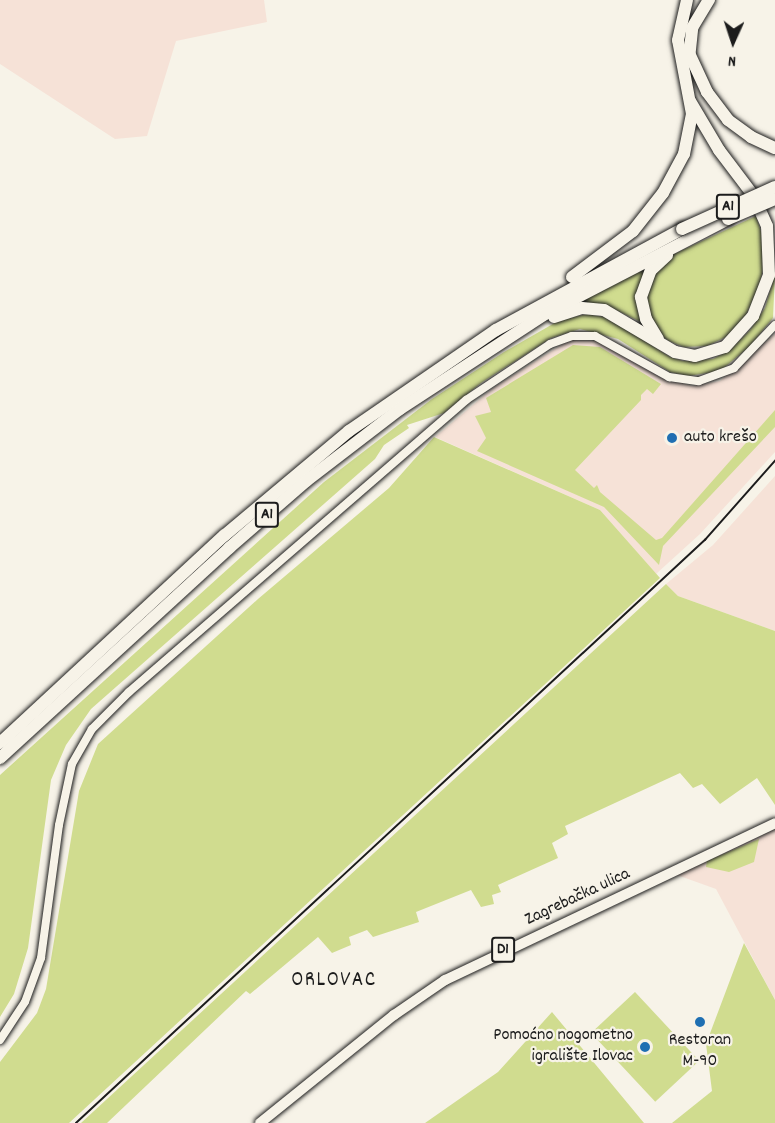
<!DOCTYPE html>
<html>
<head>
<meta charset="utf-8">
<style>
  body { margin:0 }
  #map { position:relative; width:775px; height:1123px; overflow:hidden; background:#f7f3e8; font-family:Dekko,sans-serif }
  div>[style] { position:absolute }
  .built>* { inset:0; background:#f6e2d7 }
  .green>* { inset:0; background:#d0dc8f; transform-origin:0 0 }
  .roads { filter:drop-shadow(0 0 2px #1c1c1c) drop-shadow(0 0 2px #1c1c1c) }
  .minor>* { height:8px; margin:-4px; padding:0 4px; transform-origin:4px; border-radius:4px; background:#f7f3e8 }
  .major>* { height:10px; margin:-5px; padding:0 5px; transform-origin:5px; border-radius:5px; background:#f7f3e8 }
  .highway>* { height:12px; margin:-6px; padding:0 6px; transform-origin:6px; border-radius:6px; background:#f7f3e8 }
  .rail>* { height:1.5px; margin:-0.75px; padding:0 0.75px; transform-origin:0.75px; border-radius:0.75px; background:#1c1c1c }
  .bridges { filter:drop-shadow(0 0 2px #1c1c1c) drop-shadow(0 0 2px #1c1c1c) }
  .highway-bridge>* { height:12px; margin:-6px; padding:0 6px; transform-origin:6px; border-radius:6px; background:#f7f3e8 }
  .dots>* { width:16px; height:16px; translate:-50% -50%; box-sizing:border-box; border:3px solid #f7f3e8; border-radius:50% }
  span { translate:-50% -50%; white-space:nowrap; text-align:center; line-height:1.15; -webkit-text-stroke:4.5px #f7f3e8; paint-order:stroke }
  .shield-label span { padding:2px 4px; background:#f7f3e8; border:2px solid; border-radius:4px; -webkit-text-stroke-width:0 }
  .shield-label { font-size:16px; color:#1c1c1c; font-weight:700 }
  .poi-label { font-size:18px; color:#1c1c1c }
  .left { translate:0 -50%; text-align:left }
  .right { translate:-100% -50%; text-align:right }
  .street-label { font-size:18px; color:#1c1c1c }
  .quarter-label { font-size:21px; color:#1c1c1c; letter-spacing:1.5px }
  .north { position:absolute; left:703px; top:12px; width:60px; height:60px; -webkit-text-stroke:4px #f7f3e8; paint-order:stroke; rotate:183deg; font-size:16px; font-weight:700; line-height:24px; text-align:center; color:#1c1c1c }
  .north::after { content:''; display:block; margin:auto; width:21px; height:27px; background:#1c1c1c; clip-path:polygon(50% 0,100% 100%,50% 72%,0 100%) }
</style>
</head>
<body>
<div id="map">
  <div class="built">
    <div style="clip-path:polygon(0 0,264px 0,267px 22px,176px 41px,147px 136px,115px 139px,0 64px)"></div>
    <div style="clip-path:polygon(775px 334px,775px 452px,700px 534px,656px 574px,600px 510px,435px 437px,493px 388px,569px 340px,599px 341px,659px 376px,692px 386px,720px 381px)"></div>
    <div style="clip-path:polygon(775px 476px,775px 631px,678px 596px,666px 584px,713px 545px)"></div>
    <div style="clip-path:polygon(775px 829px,775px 1000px,716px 889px,677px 875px)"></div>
  </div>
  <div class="green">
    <div style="clip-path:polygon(756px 216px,764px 241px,763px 268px,760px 285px,744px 319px,728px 336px,707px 346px,684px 347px,669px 341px,662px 336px,645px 305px,649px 279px,672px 255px)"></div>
    <div style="clip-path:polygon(653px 260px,646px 270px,643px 323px,612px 308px,578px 302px)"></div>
    <div style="clip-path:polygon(775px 274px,773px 318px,749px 347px,720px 371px,688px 376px,670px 372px,618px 339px,580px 329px,551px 338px,481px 383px,444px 413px,407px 425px,409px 428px,384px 445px,375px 459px,91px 709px,66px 745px,51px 780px,28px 948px,14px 994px,0 1017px,0 775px,324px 482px,432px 399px,504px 352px,558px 321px,587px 314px,609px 318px,670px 357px,683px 361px,713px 359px,731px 349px,750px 330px,765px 308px)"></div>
    <div style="clip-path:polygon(573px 345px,600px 347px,661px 384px,653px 394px,647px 389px,641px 395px,641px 400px,575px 470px,594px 488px,597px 485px,600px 492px,656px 540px,662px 538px,775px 410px,775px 427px,663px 546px,659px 565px,604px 507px,477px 451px,486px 438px,475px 416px,491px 412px,486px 398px)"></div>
    <div style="clip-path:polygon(434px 437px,600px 510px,660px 578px,69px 1123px,0 1123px,0 1062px,37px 1013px,46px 989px,79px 791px,98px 744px,258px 599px,389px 488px)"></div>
    <div style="clip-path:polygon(666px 584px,678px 596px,775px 631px,775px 805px,757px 778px,720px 804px,702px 784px,693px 788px,680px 773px,565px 826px,568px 834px,552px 843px,558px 858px,498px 885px,501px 892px,492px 895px,494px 904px,481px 907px,471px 890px,416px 912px,419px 922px,373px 937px,367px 930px,349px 937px,351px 945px,332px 953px,318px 937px,250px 994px,246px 991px,107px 1123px,81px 1123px)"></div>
    <div style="clip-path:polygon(759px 839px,754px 862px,729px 872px,706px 867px,707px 861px)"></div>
    <div style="clip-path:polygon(744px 943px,775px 1000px,775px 1123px,672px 1123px,712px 1091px,706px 1044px)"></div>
    <div style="left:635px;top:992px;width:94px;height:60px;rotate:47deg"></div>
    <div style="clip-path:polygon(552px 1012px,644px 1123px,425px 1123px,498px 1072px)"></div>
  </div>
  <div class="roads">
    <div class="minor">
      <div style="left:0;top:1040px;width:45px;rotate:-56.7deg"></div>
      <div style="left:25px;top:1002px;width:47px;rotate:-70deg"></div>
      <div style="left:41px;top:958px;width:134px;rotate:-82.3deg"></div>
      <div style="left:59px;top:825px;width:62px;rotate:-78deg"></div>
      <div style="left:72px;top:764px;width:40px;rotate:-60.3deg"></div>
      <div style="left:92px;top:729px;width:52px;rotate:-45deg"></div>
      <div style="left:129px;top:692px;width:446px;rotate:-40.9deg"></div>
      <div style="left:466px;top:400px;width:101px;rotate:-33.7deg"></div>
      <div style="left:550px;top:344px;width:23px;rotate:-20deg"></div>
      <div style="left:572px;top:336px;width:23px"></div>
      <div style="left:595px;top:336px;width:85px;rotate:29deg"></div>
      <div style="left:669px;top:377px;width:30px;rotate:8deg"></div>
      <div style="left:699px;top:381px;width:37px;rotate:-20deg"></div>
      <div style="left:734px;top:368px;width:59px;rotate:-46.4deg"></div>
    </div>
    <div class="major">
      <div style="left:260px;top:1123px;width:172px;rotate:-38.9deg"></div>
      <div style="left:394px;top:1015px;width:62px;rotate:-34.5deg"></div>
      <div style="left:445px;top:980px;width:365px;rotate:-25.4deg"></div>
    </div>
    <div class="highway">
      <div style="left:689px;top:53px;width:43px;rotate:65.2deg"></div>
      <div style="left:707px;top:92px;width:35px;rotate:53deg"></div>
      <div style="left:728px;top:120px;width:29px;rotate:36deg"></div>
      <div style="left:751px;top:137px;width:26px;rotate:25deg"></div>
      <div style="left:689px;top:59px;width:31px;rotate:-84deg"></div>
      <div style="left:692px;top:28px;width:33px;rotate:-59deg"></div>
      <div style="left:572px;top:277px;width:76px;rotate:-37deg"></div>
      <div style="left:633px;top:231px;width:48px;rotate:-51.7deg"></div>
      <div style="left:663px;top:193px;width:44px;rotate:-61.7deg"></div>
      <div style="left:684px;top:154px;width:41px;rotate:-78.7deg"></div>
      <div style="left:692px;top:114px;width:75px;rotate:-100.7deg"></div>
      <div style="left:678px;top:40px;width:41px;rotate:-77.3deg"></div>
      <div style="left:554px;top:317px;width:29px;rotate:-18deg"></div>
      <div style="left:582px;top:308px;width:22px;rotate:5deg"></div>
      <div style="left:604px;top:310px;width:82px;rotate:30.6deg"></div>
      <div style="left:675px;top:352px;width:20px;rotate:11deg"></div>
      <div style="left:695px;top:356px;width:31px;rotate:-17deg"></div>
      <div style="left:725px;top:347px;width:42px;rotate:-47.9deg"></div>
      <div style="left:753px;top:316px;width:44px;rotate:-68.7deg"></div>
      <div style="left:769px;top:275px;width:49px;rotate:-92.3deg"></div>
      <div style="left:767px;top:226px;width:34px;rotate:-114deg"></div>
      <div style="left:753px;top:195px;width:56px;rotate:-127.1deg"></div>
      <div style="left:719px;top:150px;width:57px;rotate:-120.6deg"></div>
      <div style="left:658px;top:339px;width:23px;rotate:-121deg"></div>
      <div style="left:646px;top:319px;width:23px;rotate:-103deg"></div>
      <div style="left:641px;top:297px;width:29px;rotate:-70deg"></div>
      <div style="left:651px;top:270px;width:22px;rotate:-43deg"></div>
      <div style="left:0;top:743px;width:306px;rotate:-42.8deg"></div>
      <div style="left:225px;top:535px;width:162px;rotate:-40deg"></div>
      <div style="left:349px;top:431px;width:178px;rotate:-34.5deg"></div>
      <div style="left:496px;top:330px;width:212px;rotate:-28.5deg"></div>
      <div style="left:0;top:758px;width:311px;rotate:-42.5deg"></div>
      <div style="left:229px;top:548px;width:102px;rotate:-41deg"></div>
      <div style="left:306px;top:481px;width:118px;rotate:-37.5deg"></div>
      <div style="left:400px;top:409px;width:173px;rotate:-33.2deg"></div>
      <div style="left:545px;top:314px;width:206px;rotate:-27.4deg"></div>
    </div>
  </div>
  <div class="rail">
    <div style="left:76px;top:1123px;width:858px;rotate:-42.83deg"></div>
    <div style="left:705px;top:540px;width:106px;rotate:-48.5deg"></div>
  </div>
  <div class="bridges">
    <div class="highway-bridge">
      <div style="left:728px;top:219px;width:51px;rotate:-23.1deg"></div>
      <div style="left:682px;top:229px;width:102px;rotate:-24.3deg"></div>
    </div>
  </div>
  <div class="dots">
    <div style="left:672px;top:438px;background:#1f6fb2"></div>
    <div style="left:700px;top:1022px;background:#1f6fb2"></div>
    <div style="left:645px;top:1047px;background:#1f6fb2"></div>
  </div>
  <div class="shield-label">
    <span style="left:728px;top:207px">A1</span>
    <span style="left:267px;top:515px">A1</span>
    <span style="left:503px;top:950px">D1</span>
  </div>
  <div class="poi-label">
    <span class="left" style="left:684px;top:438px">auto krešo</span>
    <span class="right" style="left:633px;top:1047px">Pomoćno nogometno<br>igralište Ilovac</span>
    <span style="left:700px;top:1052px">Restoran<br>M-90</span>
  </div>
  <div class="street-label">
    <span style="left:578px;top:898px;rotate:-25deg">Zagrebačka ulica</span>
  </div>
  <div class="quarter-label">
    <span style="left:334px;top:981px">ORLOVAC</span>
  </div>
  <div class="north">N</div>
</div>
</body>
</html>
